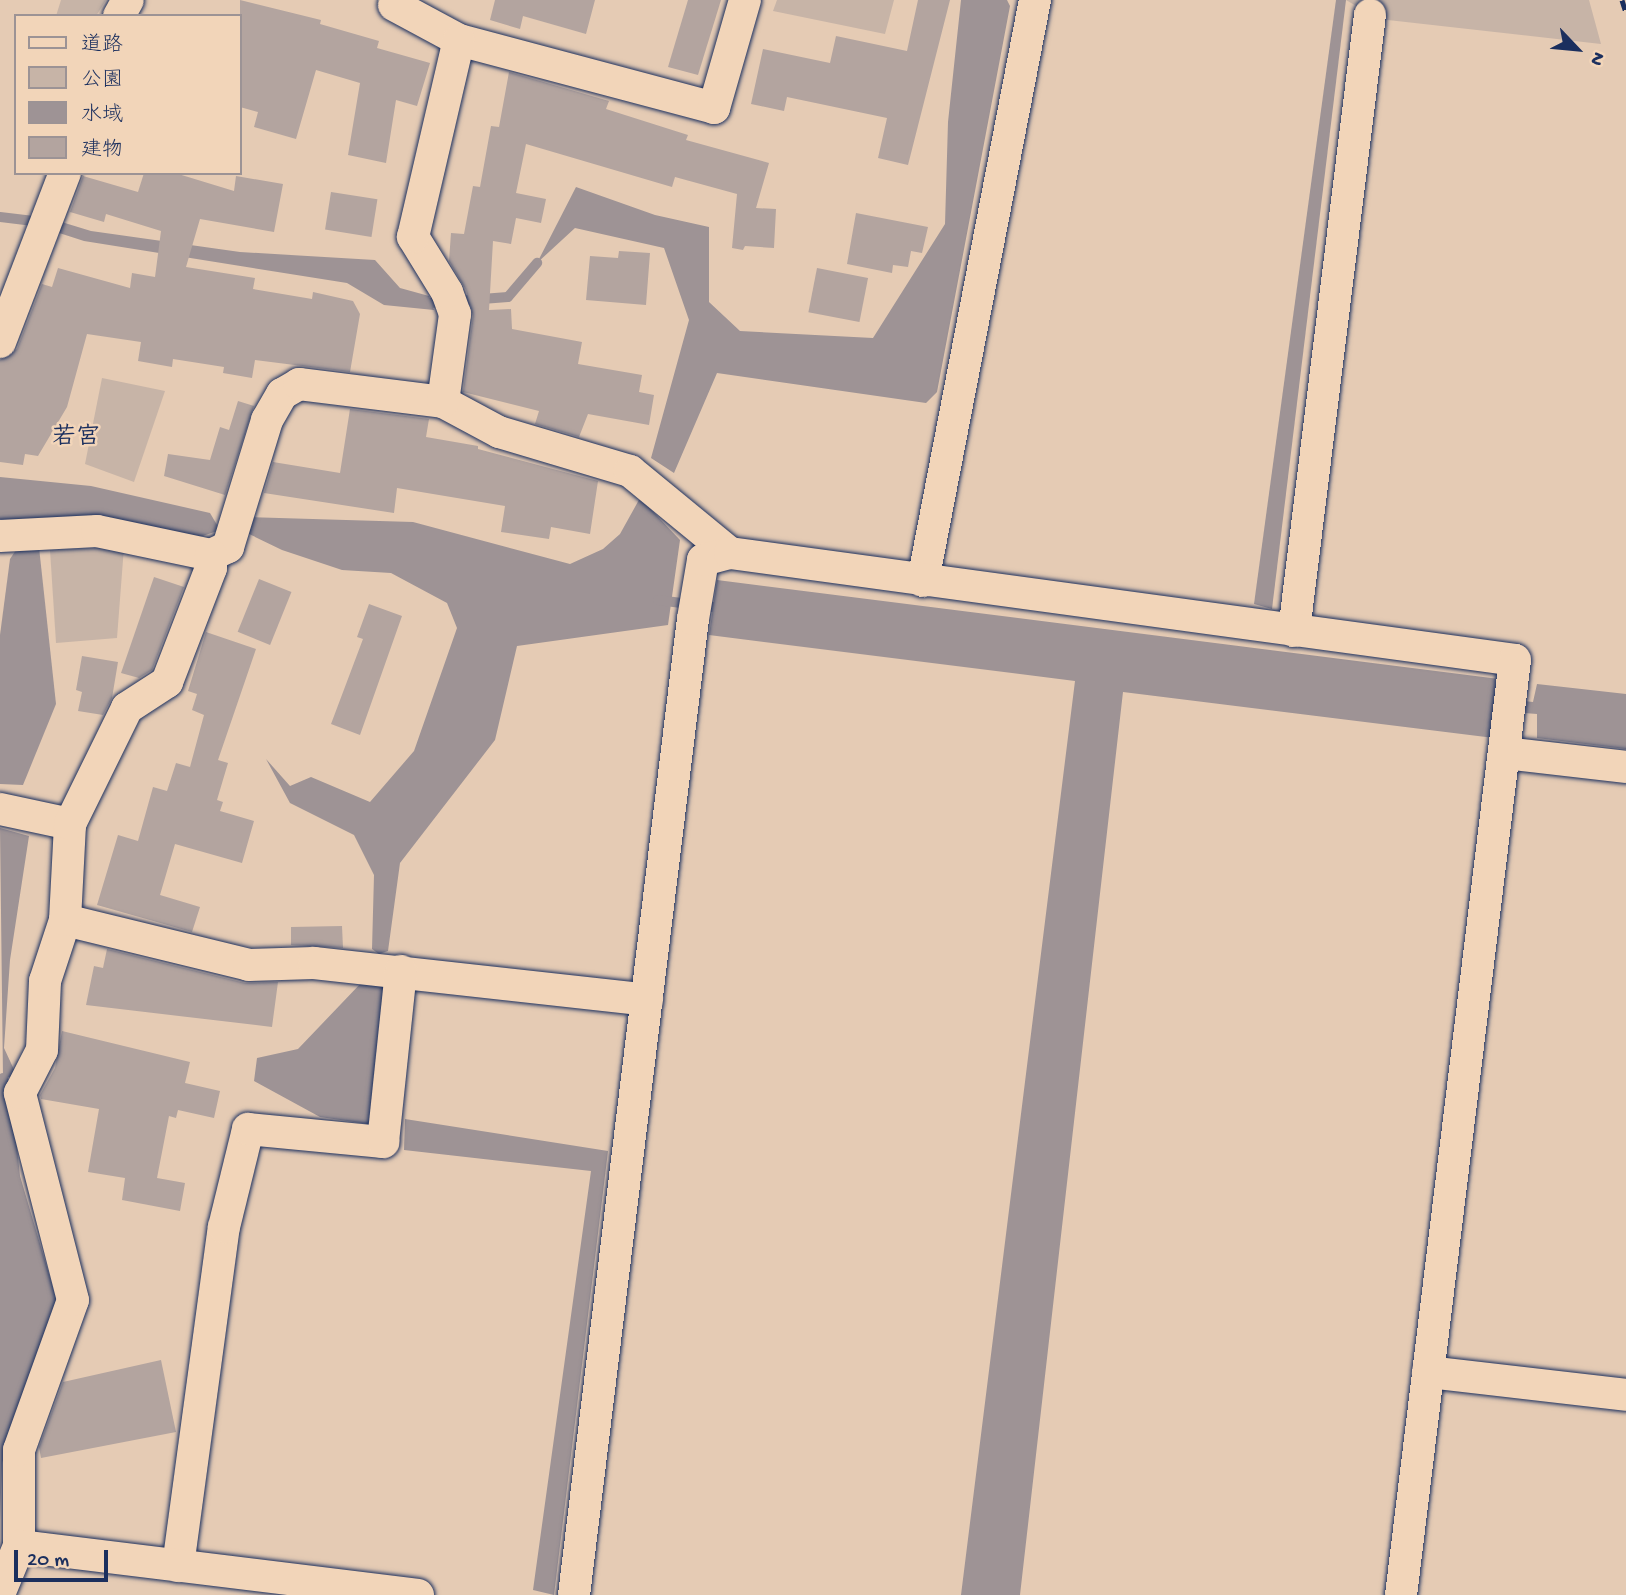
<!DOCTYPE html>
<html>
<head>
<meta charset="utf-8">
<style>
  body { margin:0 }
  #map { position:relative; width:1626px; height:1595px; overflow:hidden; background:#e5cbb4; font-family:"Gochi Hand","Klee One",sans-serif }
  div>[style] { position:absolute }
  .green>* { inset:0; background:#c7b4a7 }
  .water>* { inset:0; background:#9e9395 }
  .stream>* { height:10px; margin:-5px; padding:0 5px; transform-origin:5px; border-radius:5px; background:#9e9395 }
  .building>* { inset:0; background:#b3a49f; transform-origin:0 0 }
  .roads { filter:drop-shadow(0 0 2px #1b2f5e) drop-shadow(0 0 2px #1b2f5e) }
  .minor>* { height:32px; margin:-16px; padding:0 16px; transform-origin:16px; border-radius:16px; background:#f2d5b9 }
  .rail>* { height:5px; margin-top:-2.5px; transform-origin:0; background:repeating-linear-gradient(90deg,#1b2f5e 0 10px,transparent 0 15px) }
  span { translate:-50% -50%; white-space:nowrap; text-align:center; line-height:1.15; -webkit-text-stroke:5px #f2d5b9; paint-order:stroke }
  .neighbourhood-label { font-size:24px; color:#1b2f5e; font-weight:700 }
  .legend { position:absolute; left:14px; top:14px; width:228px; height:161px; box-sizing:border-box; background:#f2d5b9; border:2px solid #9c9395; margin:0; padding:9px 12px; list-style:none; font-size:21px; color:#1b2f5e }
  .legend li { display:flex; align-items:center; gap:14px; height:35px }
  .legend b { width:35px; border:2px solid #9c9395 }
  .north { position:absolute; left:1542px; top:14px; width:70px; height:70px; -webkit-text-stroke:5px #f2d5b9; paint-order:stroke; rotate:116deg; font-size:19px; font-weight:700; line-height:28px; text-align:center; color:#1b2f5e }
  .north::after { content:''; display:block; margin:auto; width:24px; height:32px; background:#1b2f5e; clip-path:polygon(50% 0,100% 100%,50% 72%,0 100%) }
  .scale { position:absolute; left:14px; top:1550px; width:94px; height:32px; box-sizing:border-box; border:4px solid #1b2f5e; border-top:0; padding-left:9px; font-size:21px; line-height:24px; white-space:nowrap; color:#1b2f5e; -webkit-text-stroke:5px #f2d5b9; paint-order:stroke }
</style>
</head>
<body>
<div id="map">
  <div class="green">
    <div style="clip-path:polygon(61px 0,106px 0,96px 16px,56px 16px)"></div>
    <div style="clip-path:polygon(777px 0,894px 0,885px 34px,773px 11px)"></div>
    <div style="clip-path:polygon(1346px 0,1589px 0,1601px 44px,1379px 19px)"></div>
    <div style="clip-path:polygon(102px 378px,165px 391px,134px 482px,85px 464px)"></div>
    <div style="clip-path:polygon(124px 547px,117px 638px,56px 643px,50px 550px)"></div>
  </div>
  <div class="water">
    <div style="clip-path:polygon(961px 0,1007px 0,1010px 6px,937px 392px,926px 403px,717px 373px,674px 473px,651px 458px,689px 320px,664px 248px,575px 228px,537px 263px,576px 187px,655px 215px,709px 227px,709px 302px,740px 331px,873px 338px,945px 224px,948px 122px)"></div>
    <div style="clip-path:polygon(1336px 0,1346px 0,1272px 609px,1254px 604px)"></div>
    <div style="clip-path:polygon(55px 220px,91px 231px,240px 252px,375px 260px,400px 288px,429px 296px,434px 310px,384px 305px,347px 283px,84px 241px,50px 230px)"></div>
    <div style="clip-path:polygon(0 477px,91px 486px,210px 513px,220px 530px,194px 539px,11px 525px,0 519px)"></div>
    <div style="clip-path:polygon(640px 498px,680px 540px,668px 625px,517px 646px,495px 740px,400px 863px,388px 951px,379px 954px,372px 949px,374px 875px,354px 835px,290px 803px,266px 759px,290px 786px,311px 777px,370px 802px,414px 751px,457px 628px,447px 603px,391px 573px,342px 570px,282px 550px,245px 532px,249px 517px,413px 522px,570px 564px,603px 549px,620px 534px)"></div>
    <div style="clip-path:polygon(38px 538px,56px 704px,23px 785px,0 784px,0 635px,10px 559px,22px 541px)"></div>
    <div style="clip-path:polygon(717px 580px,1499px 679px,1498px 698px,1533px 702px,1537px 684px,1626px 694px,1626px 749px,1537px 738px,1537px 714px,1497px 711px,1494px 738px,1123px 692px,1020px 1595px,961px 1595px,1075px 681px,709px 635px)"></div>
    <div style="clip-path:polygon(0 828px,29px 836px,10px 960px,4px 1048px,17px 1076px,3px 1078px)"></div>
    <div style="clip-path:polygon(362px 982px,375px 982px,390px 990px,374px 1118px,368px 1124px,320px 1117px,254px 1081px,257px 1058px,298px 1049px)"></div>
    <div style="clip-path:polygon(13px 1110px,20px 1176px,59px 1308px,27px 1386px,2px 1463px,0 1521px,0 1111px)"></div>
    <div style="clip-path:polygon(405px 1119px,608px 1151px,554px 1595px,533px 1590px,591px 1171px,404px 1150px)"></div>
  </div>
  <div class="stream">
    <div style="left:0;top:217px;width:42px;rotate:6.8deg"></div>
    <div style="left:431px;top:303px;width:77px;rotate:-4.5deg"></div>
    <div style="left:508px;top:297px;width:45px;rotate:-49.5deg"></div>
    <div style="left:658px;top:600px;width:55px;rotate:7.3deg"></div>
    <div style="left:3px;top:1111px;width:33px;rotate:-90deg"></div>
  </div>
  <div class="building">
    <div style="clip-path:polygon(240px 0,321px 20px,320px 24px,379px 41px,377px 48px,430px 63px,417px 106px,396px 100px,386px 163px,348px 155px,360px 83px,316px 70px,296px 139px,254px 127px,258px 112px,240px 107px)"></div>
    <div style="clip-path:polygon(495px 0,595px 0,586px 34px,523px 16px,520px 29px,490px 20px)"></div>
    <div style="clip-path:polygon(688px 0,721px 0,698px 75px,668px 67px)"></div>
    <div style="clip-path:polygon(918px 0,950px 0,908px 165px,878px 158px,887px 118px,787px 97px,784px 111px,751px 104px,763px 49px,830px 63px,836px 36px,907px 51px)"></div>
    <div style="clip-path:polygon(509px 72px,609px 101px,606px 109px,688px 135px,686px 140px,769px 163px,756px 208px,776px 209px,774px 248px,745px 246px,743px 250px,732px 248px,737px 194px,675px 177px,672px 187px,526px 144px,516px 193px,546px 199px,541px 223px,516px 218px,511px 244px,493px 241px,489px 310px,511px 309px,512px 329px,582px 342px,578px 364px,642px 375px,639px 392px,654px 395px,649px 425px,588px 414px,579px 437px,535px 424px,539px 411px,463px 392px,473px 316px,466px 290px,449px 261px,451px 233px,464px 234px,473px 186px,480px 187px,491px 126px,499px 127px)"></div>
    <div style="clip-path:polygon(144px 173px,175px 173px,234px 191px,236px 176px,283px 184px,274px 232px,200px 219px,186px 267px,255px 278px,253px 289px,312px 299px,313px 292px,353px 301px,360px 314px,350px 372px,255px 360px,252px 378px,223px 373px,224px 367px,173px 359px,172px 367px,138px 361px,141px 342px,87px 334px,67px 407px,38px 456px,25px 454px,23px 465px,0 462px,0 360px,17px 349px,42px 284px,52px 287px,58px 268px,130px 288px,132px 273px,155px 277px,161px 231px,106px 214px,104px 222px,70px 212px,83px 176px,138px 192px)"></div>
    <div style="left:331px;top:192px;width:47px;height:38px;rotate:9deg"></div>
    <div style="clip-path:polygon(856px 213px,928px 227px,922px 253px,911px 251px,908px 267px,893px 265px,892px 273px,847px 264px)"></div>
    <div style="clip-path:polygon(619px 251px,650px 253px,646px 305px,586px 300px,590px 256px,618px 258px)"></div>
    <div style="left:817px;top:268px;width:52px;height:45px;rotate:11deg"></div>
    <div style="clip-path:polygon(238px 401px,254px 406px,225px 495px,164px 476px,168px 454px,210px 460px,220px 427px,229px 430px)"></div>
    <div style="clip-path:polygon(350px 409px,429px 419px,426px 437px,478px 446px,478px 449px,598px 481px,590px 534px,551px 527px,549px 539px,501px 532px,505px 506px,397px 488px,394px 513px,264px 493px,273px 462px,340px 473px)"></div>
    <div style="clip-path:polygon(154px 577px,184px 587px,152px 670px,139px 678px,121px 673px)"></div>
    <div style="left:259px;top:579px;width:35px;height:57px;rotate:22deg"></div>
    <div style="clip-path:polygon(369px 604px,402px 616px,360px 735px,331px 724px,363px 639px,357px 637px)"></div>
    <div style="clip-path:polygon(206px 632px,256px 649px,218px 760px,228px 763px,217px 800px,223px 802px,220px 811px,254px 821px,242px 863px,175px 844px,160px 895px,200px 907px,192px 932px,97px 905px,118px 835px,138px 841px,153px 787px,167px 791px,176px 763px,190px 767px,204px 715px,192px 710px,197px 694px,188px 691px)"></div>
    <div style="clip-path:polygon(82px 656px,118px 662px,112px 698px,103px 715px,78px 711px,82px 692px,76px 690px)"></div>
    <div style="clip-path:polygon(342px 926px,343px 948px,291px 945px,291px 927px)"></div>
    <div style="clip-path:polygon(107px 949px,245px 983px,278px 982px,272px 1027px,86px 1005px,94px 966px,103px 968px)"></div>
    <div style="clip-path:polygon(62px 1031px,190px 1062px,185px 1083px,220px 1091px,214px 1118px,178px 1110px,176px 1118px,169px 1116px,157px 1178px,185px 1183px,180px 1211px,122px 1200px,125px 1178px,88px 1172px,99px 1109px,41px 1099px,40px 1095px,55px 1068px)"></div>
    <div style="clip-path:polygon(161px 1360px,176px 1432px,41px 1458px,39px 1447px,63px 1382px)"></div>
  </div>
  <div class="roads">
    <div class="minor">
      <div style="left:394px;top:5px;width:74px;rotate:28.3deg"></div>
      <div style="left:459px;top:40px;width:264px;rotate:14.9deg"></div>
      <div style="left:714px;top:108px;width:112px;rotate:-74deg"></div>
      <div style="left:119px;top:16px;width:18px;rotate:-61deg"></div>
      <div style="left:0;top:342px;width:181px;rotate:-69deg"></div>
      <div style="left:443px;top:402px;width:64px;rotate:28.2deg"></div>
      <div style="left:499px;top:432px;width:137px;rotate:16.6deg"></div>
      <div style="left:630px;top:471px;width:129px;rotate:39.4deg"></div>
      <div style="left:0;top:536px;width:97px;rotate:-3deg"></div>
      <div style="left:97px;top:531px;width:116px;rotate:11.9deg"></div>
      <div style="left:211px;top:555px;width:19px;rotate:-25deg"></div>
      <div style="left:228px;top:547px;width:133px;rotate:-72.9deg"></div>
      <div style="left:267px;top:420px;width:30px;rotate:-60deg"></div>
      <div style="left:282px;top:394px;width:20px;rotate:-30deg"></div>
      <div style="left:299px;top:384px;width:145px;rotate:7.1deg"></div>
      <div style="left:443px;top:402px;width:89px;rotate:-82.2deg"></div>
      <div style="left:455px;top:314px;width:23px;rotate:-110deg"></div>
      <div style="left:447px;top:292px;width:65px;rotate:-121.7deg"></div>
      <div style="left:413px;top:237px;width:202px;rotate:-76.9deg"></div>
      <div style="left:923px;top:581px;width:592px;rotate:-79.09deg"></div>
      <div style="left:1294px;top:631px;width:621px;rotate:-82.97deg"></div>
      <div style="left:1504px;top:753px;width:123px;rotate:6.5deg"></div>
      <div style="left:0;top:809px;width:72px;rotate:12.1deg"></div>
      <div style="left:65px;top:920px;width:189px;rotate:13.7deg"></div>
      <div style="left:249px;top:965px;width:65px;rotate:-1.8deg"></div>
      <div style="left:314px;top:963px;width:335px;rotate:6.3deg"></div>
      <div style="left:1428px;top:1372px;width:199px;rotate:6.6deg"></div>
      <div style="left:19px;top:1546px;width:96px;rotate:-90deg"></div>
      <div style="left:19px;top:1450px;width:159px;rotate:-70.2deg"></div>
      <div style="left:73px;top:1300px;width:214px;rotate:-104.4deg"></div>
      <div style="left:20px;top:1093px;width:48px;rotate:-62.9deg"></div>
      <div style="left:42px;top:1050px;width:69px;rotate:-87.5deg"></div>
      <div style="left:45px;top:981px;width:64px;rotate:-71.8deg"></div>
      <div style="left:65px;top:920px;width:96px;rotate:-87deg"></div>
      <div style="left:70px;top:824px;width:129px;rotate:-63.8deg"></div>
      <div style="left:127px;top:708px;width:48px;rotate:-33deg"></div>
      <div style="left:167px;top:682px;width:122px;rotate:-68.9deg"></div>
      <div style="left:211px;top:568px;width:13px;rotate:-90deg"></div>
      <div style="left:178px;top:1566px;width:342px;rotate:-82.3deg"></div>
      <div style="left:224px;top:1227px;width:101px;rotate:-76.2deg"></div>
      <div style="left:248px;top:1129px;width:136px;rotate:5.5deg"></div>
      <div style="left:383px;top:1142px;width:172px;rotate:-84deg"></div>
      <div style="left:0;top:1592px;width:50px;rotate:-67.6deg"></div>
      <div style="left:19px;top:1546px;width:402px;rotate:7deg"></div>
      <div style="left:574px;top:1595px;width:983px;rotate:-83.05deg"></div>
      <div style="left:693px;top:619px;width:60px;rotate:-80.4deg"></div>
      <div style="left:703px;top:560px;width:28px;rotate:-15deg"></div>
      <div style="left:730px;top:553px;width:792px;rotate:7.76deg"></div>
      <div style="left:1515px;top:660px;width:942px;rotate:96.95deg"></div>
    </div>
  </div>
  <div class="rail">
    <div style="left:1622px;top:0;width:13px;rotate:72deg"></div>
  </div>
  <div class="neighbourhood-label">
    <span style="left:76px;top:439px">若宮</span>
  </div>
  <ul class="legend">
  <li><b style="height:9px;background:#f2d5b9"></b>道路</li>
  <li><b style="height:19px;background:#c7b4a7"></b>公園</li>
  <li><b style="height:19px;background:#9e9395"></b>水域</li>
  <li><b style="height:19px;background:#b3a49f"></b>建物</li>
  </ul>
  <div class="north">N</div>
  <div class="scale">20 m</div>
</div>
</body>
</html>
